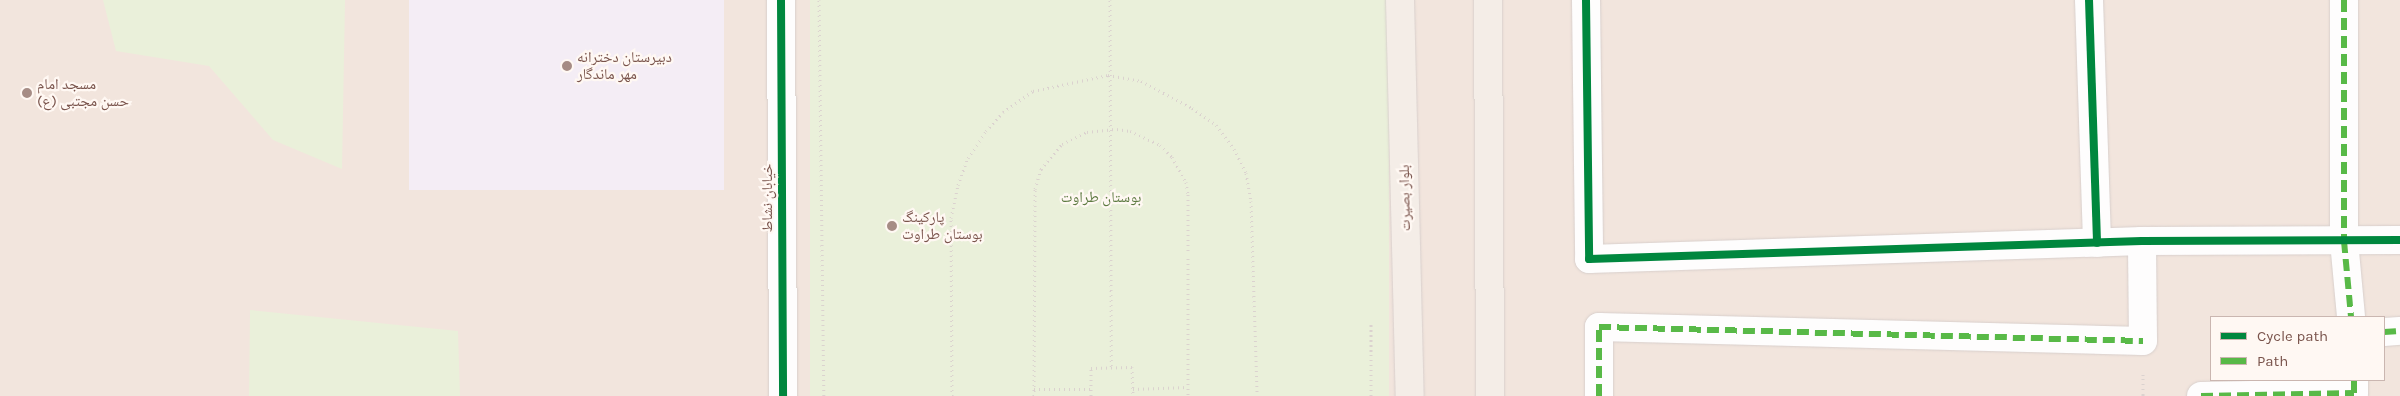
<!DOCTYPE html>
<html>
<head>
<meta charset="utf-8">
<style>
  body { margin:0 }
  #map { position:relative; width:2400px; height:396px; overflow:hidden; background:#f9f4ef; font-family:Karla,"Noto Naskh Arabic",sans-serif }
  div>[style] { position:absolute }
  .residential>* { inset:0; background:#f2e5dd }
  .education>* { inset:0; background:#f4edf5; transform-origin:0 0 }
  .green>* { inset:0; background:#eaf0da; transform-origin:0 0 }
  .path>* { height:3px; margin-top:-1.5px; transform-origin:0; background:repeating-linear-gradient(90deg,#dbd2cf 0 1px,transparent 0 5px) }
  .roads { filter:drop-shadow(0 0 1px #d8cfcc) drop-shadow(0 0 1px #d8cfcc) }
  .minor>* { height:28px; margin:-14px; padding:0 14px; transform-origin:14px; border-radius:14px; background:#fefdfd }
  .major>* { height:28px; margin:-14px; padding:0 14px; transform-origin:14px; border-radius:14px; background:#f4ede7 }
  .quiet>* { height:6px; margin-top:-3px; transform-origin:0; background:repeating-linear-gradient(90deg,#58b947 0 12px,transparent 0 18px) }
  .cycleway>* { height:8px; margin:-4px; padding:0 4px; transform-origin:4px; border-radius:4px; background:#00873e }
  .dots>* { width:14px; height:14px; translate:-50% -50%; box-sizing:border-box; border:2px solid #fff8f3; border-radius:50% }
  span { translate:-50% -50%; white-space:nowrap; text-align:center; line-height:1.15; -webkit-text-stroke:4.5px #fff8f3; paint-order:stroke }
  .poi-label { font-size:15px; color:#7a544c }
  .left { translate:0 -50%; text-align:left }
  .street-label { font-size:15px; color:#7a544c }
  .park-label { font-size:15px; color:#5d7a41 }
  .legend { position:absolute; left:2210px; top:316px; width:175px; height:65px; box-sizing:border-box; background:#fff8f3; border:1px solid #cab6b0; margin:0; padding:6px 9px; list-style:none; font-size:15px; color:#7a544c }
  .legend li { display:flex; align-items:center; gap:10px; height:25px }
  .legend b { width:25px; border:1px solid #cab6b0 }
</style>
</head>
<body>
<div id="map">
  <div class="residential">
    <div style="clip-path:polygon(evenodd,0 0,2400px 0,2400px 396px,0 396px,0 0,2211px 317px,2384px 317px,2384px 380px,2211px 380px,2211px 317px)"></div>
  </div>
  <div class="education">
    <div style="left:409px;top:0;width:315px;height:190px"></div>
  </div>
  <div class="green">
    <div style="clip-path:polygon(103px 0,345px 0,342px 169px,273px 140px,209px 66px,116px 51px)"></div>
    <div style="left:810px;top:0;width:579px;height:396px"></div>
    <div style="clip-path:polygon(250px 310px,458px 331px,460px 396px,249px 396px)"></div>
  </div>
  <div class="path">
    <div style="left:819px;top:0;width:396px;rotate:89.3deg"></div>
    <div style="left:1110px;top:0;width:367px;rotate:89.8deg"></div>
    <div style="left:2143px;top:374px;width:22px;rotate:90deg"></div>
    <div style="left:1034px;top:389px;width:57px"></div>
    <div style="left:1133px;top:389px;width:55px;rotate:-2.1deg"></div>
    <div style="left:952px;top:396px;width:178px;rotate:-90.3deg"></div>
    <div style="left:951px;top:218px;width:34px;rotate:-78deg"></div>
    <div style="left:958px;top:185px;width:29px;rotate:-70deg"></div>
    <div style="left:968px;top:158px;width:32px;rotate:-56deg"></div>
    <div style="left:986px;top:131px;width:25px;rotate:-48deg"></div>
    <div style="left:1003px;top:112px;width:37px;rotate:-35deg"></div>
    <div style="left:1033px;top:91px;width:77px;rotate:-12deg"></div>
    <div style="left:1108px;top:75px;width:34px;rotate:10deg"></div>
    <div style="left:1141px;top:81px;width:58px;rotate:27.9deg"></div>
    <div style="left:1192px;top:108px;width:29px;rotate:35deg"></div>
    <div style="left:1216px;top:125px;width:30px;rotate:53deg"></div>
    <div style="left:1234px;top:149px;width:27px;rotate:63deg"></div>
    <div style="left:1246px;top:173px;width:28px;rotate:80deg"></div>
    <div style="left:1251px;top:201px;width:195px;rotate:88.2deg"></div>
    <div style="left:1034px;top:396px;width:207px;rotate:-89.7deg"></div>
    <div style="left:1035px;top:189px;width:21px;rotate:-73deg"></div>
    <div style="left:1041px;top:169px;width:33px;rotate:-50deg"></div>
    <div style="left:1062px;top:144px;width:28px;rotate:-26deg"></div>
    <div style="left:1087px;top:132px;width:30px;rotate:-6deg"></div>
    <div style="left:1117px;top:129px;width:13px;rotate:9deg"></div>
    <div style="left:1130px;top:131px;width:33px;rotate:25deg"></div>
    <div style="left:1160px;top:145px;width:17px;rotate:45deg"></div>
    <div style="left:1172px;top:157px;width:29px;rotate:61deg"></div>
    <div style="left:1186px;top:182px;width:12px;rotate:81deg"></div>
    <div style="left:1188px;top:194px;width:202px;rotate:90deg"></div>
    <div style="left:1091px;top:396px;width:28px;rotate:-90deg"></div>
    <div style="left:1091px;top:368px;width:41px;rotate:-1.4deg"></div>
    <div style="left:1132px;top:367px;width:29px;rotate:88deg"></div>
    <div style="left:1371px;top:396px;width:72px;rotate:-90deg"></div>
  </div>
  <div class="roads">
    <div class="minor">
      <div style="left:781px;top:0;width:396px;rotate:89.7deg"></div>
      <div style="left:1586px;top:0;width:259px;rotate:89.3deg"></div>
      <div style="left:1589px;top:259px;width:553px;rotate:-1.86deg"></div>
      <div style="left:2142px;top:241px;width:258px;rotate:-0.2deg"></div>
      <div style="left:2089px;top:0;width:243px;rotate:88.1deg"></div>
      <div style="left:2344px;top:0;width:241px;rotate:90deg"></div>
      <div style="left:2344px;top:241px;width:76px;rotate:84.7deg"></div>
      <div style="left:2384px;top:332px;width:16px;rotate:-4deg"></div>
      <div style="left:1599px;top:396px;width:69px;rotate:-90deg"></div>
      <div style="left:1599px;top:327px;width:544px;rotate:1.47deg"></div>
      <div style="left:2143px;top:341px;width:100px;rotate:-90.6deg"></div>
      <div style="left:2201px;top:396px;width:153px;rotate:-1.1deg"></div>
      <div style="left:2354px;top:393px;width:13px;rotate:-90deg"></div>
    </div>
    <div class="major">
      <div style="left:1400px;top:0;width:396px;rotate:88.6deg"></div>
      <div style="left:1488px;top:0;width:396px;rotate:89.7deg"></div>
    </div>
  </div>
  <div class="quiet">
    <div style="left:2344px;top:0;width:241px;rotate:90deg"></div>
    <div style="left:2344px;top:241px;width:76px;rotate:84.7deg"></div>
    <div style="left:2384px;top:332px;width:16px;rotate:-4deg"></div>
    <div style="left:1599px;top:396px;width:69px;rotate:-90deg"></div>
    <div style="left:1599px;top:327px;width:544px;rotate:1.47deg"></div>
    <div style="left:2201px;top:396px;width:153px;rotate:-1.1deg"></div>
    <div style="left:2354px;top:393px;width:13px;rotate:-90deg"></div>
  </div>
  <div class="cycleway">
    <div style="left:781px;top:0;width:396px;rotate:89.7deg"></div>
    <div style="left:1586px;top:0;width:259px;rotate:89.3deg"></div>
    <div style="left:1589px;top:259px;width:553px;rotate:-1.86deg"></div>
    <div style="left:2142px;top:241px;width:258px;rotate:-0.2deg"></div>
    <div style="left:2089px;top:0;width:243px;rotate:88.1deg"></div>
  </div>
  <div class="dots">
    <div style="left:567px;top:66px;background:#a68c85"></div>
    <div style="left:27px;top:93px;background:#a68c85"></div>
    <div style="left:892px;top:226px;background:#a68c85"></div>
  </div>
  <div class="poi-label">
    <span class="left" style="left:577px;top:66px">دبیرستان دخترانه<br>مهر ماندگار</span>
    <span class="left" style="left:37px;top:93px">مسجد امام<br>حسن مجتبی (ع)</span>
    <span class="left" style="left:902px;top:226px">پارکینگ<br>بوستان طراوت</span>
  </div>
  <div class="street-label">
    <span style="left:768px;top:198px;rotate:-90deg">خیابان نشاط</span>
    <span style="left:1405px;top:198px;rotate:-91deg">بلوار بصیرت</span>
  </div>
  <div class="park-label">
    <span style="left:1101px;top:198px">بوستان طراوت</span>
  </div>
  <ul class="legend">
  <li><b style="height:6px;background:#00873e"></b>Cycle path</li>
  <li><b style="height:6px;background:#58b947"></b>Path</li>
  </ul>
</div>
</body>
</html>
